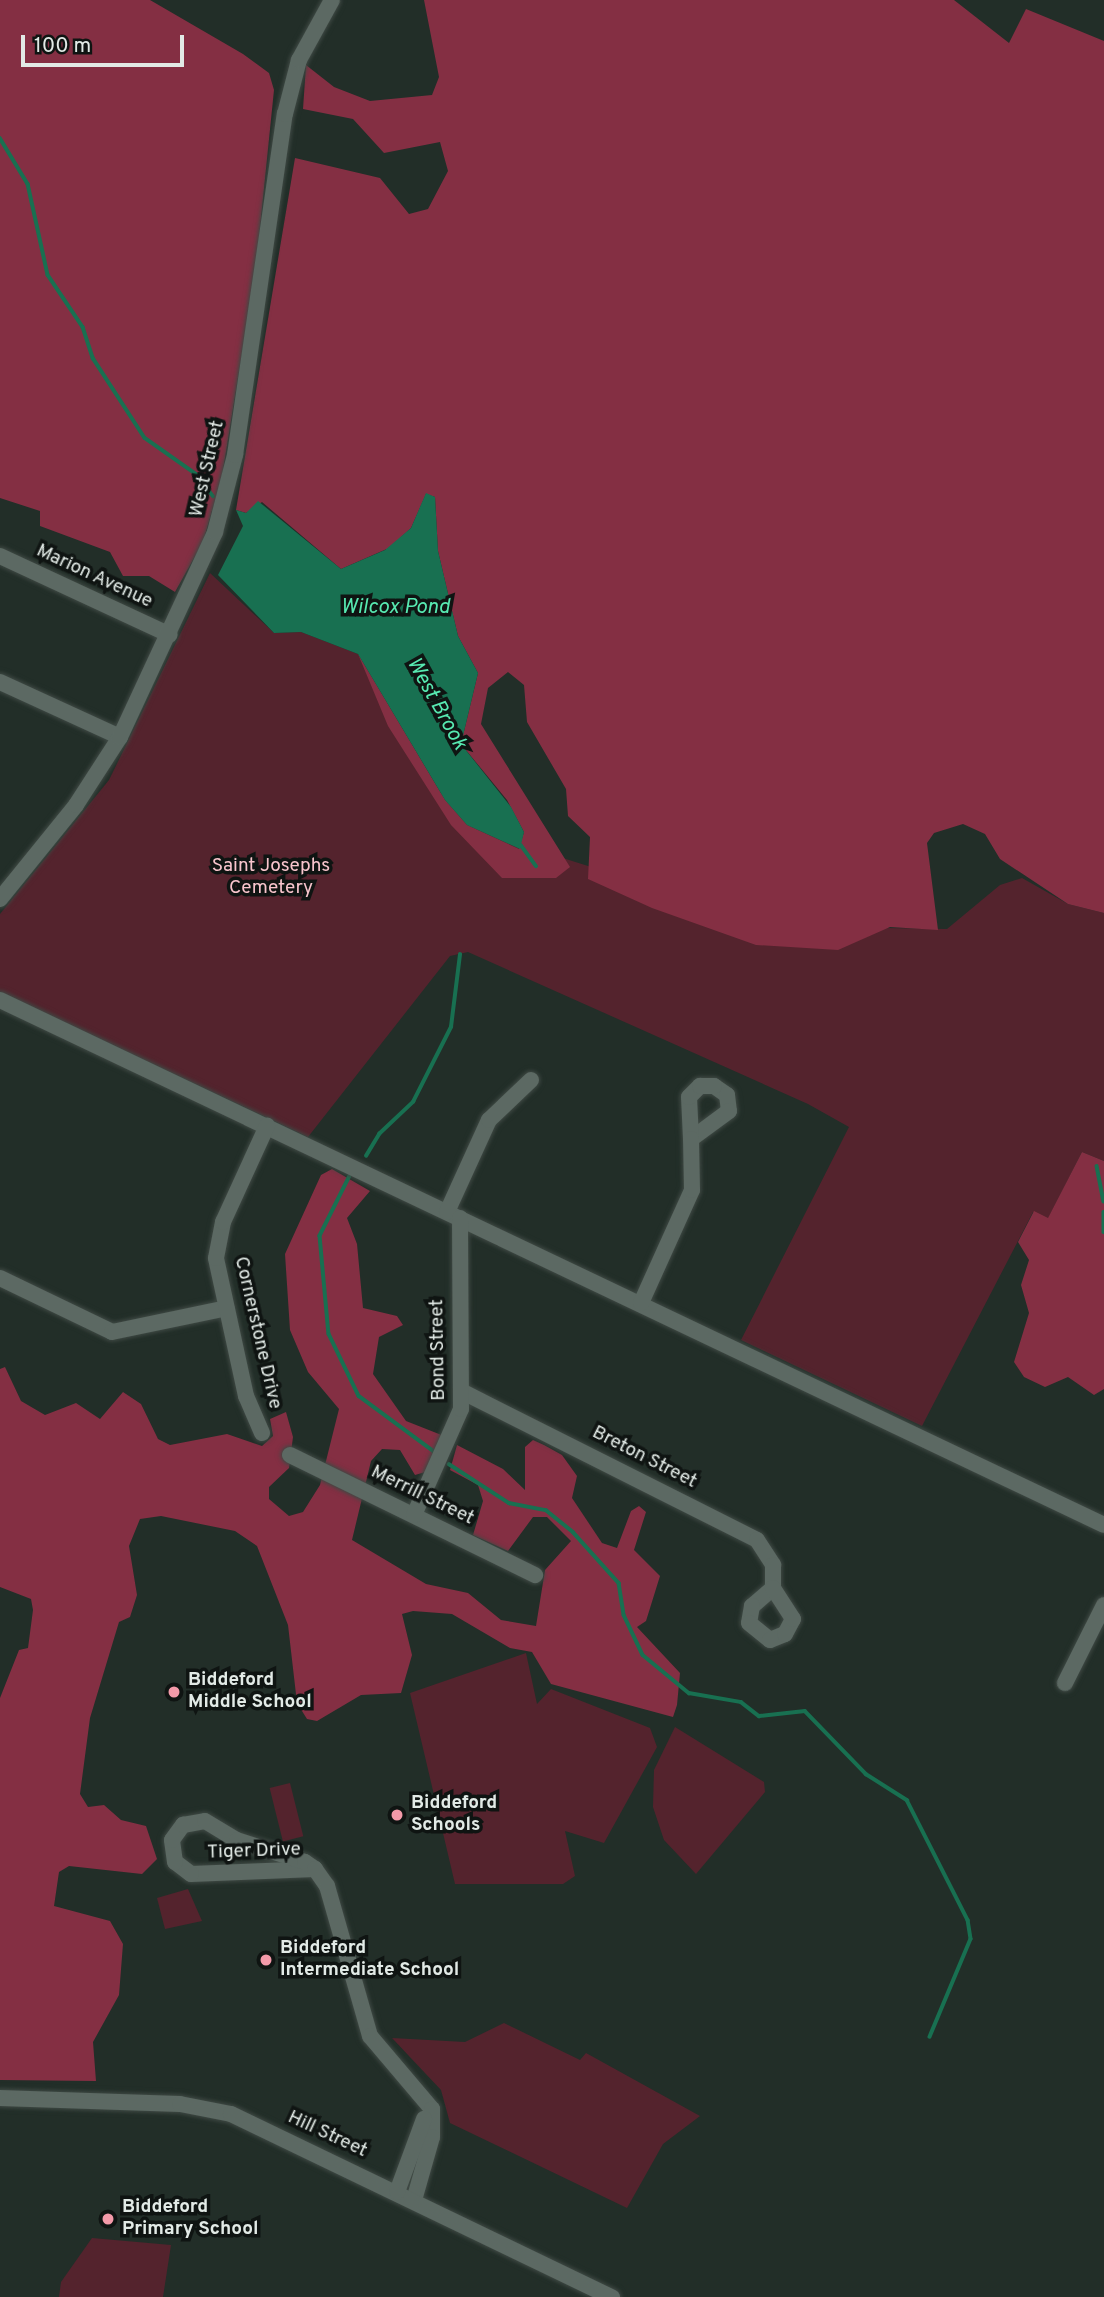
<!DOCTYPE html>
<html>
<head>
<meta charset="utf-8">
<style>
  body { margin:0 }
  #map { position:relative; width:1104px; height:2297px; overflow:hidden; background:#222e28; font-family:Overpass,sans-serif }
  div>[style] { position:absolute }
  .green>* { inset:0; background:#54232d; transform-origin:0 0 }
  .forest>* { inset:0; background:#842f43 }
  .water>* { inset:0; background:#187051 }
  .stream>* { height:3.5px; margin:-1.75px; padding:0 1.75px; transform-origin:1.75px; border-radius:1.75px; background:#187051 }
  .roads { filter:drop-shadow(0 0 2px #3f4944) drop-shadow(0 0 2px #3f4944) }
  .minor>* { height:16px; margin:-8px; padding:0 8px; transform-origin:8px; border-radius:8px; background:#5c6963 }
  .dots>* { width:19px; height:19px; translate:-50% -50%; box-sizing:border-box; border:4px solid #0f1412; border-radius:50% }
  span { translate:-50% -50%; white-space:nowrap; text-align:center; line-height:1.15; -webkit-text-stroke:7px #0f1412; paint-order:stroke }
  .street-label { font-size:19px; color:#e2eae6 }
  .park-label { font-size:19px; color:#f9c5cd }
  .poi-label { font-size:19px; color:#e2eae6; font-weight:700 }
  .left { translate:0 -50%; text-align:left }
  .water-label { font-size:21px; color:#57e9b1; font-style:italic }
  .scale { position:absolute; left:21px; top:35px; width:163px; height:32px; box-sizing:border-box; border:4px solid #e2eae6; border-top:0; padding-left:9px; font-size:21px; line-height:24px; white-space:nowrap; color:#e2eae6; -webkit-text-stroke:5px #0f1412; paint-order:stroke }
</style>
</head>
<body>
<div id="map">
  <div class="green">
    <div style="clip-path:polygon(210px 573px,274px 633px,301px 632px,358px 654px,440px 793px,550px 854px,623px 877px,882px 928px,947px 929px,1000px 885px,1022px 878px,1068px 904px,1104px 913px,1104px 1161px,1082px 1152px,1048px 1219px,1033px 1212px,922px 1426px,741px 1340px,849px 1127px,808px 1104px,468px 952px,450px 956px,308px 1137px,0 992px,0 914px,109px 780px)"></div>
    <div style="clip-path:polygon(526px 1653px,537px 1704px,551px 1689px,650px 1728px,657px 1747px,604px 1843px,565px 1831px,575px 1876px,563px 1884px,455px 1884px,410px 1693px)"></div>
    <div style="clip-path:polygon(675px 1727px,764px 1782px,765px 1792px,696px 1874px,664px 1840px,653px 1807px,654px 1770px)"></div>
    <div style="left:290px;top:1783px;width:55px;height:21px;rotate:76deg"></div>
    <div style="clip-path:polygon(188px 1889px,202px 1921px,165px 1929px,157px 1898px)"></div>
    <div style="clip-path:polygon(504px 2023px,580px 2060px,586px 2053px,700px 2116px,663px 2144px,627px 2208px,450px 2123px,441px 2090px,392px 2038px,465px 2042px)"></div>
    <div style="clip-path:polygon(92px 2238px,171px 2245px,163px 2297px,59px 2297px,61px 2282px)"></div>
  </div>
  <div class="forest">
    <div style="clip-path:polygon(0 0,150px 0,243px 54px,269px 73px,274px 90px,256px 267px,222px 476px,203px 542px,175px 592px,149px 576px,123px 576px,110px 552px,40px 526px,40px 511px,0 498px)"></div>
    <div style="clip-path:polygon(424px 0,954px 0,1009px 43px,1026px 9px,1104px 41px,1104px 913px,1068px 904px,1000px 859px,985px 834px,963px 824px,934px 833px,927px 843px,938px 930px,890px 927px,838px 950px,756px 945px,652px 908px,588px 879px,590px 837px,568px 816px,566px 789px,527px 722px,524px 685px,508px 672px,488px 688px,481px 724px,570px 867px,556px 878px,502px 878px,451px 825px,388px 726px,358px 654px,445px 800px,467px 825px,519px 849px,524px 832px,507px 800px,461px 744px,478px 673px,458px 636px,438px 551px,435px 497px,426px 494px,411px 528px,389px 548px,341px 569px,262px 502px,246px 513px,236px 510px,295px 158px,380px 178px,409px 214px,428px 209px,448px 171px,440px 142px,384px 153px,353px 119px,303px 109px,306px 65px,334px 87px,370px 101px,432px 95px,439px 77px)"></div>
    <div style="clip-path:polygon(1082px 1152px,1104px 1161px,1104px 1389px,1094px 1395px,1068px 1377px,1045px 1387px,1024px 1377px,1014px 1362px,1029px 1313px,1021px 1285px,1029px 1260px,1018px 1242px,1034px 1211px,1048px 1218px)"></div>
    <div style="clip-path:polygon(332px 1169px,370px 1191px,347px 1218px,357px 1244px,363px 1308px,397px 1316px,403px 1325px,379px 1337px,373px 1374px,406px 1421px,444px 1436px,429px 1471px,415px 1475px,400px 1450px,382px 1449px,371px 1461px,352px 1540px,426px 1584px,468px 1593px,501px 1620px,536px 1626px,545px 1570px,571px 1541px,547px 1517px,533px 1517px,508px 1551px,473px 1535px,483px 1501px,478px 1485px,450px 1470px,457px 1445px,503px 1469px,525px 1490px,525px 1447px,533px 1440px,544px 1445px,562px 1455px,577px 1476px,572px 1498px,602px 1543px,617px 1548px,631px 1511px,639px 1506px,646px 1512px,634px 1550px,660px 1576px,646px 1621px,637px 1627px,680px 1673px,677px 1705px,673px 1717px,551px 1684px,532px 1652px,510px 1648px,452px 1614px,413px 1611px,402px 1614px,412px 1655px,401px 1693px,361px 1695px,317px 1721px,307px 1719px,297px 1703px,288px 1625px,257px 1546px,235px 1531px,161px 1516px,140px 1519px,129px 1546px,137px 1595px,130px 1617px,119px 1622px,90px 1718px,80px 1794px,88px 1807px,104px 1805px,121px 1820px,146px 1826px,157px 1859px,142px 1874px,69px 1866px,59px 1872px,54px 1906px,110px 1921px,123px 1944px,119px 1995px,93px 2042px,96px 2081px,0 2080px,0 1698px,19px 1650px,28px 1648px,33px 1610px,31px 1599px,0 1587px,0 1369px,5px 1367px,21px 1401px,45px 1415px,76px 1403px,100px 1419px,123px 1392px,141px 1404px,158px 1439px,170px 1445px,227px 1434px,262px 1446px,273px 1436px,270px 1419px,286px 1412px,293px 1437px,289px 1468px,269px 1487px,269px 1499px,289px 1516px,303px 1512px,320px 1485px,339px 1409px,308px 1372px,290px 1330px,285px 1254px,321px 1175px)"></div>
  </div>
  <div class="water">
    <div style="clip-path:polygon(426px 493px,435px 497px,438px 551px,458px 636px,478px 673px,461px 744px,511px 807px,524px 832px,520px 849px,467px 825px,445px 800px,358px 654px,301px 632px,274px 633px,218px 575px,243px 526px,236px 510px,246px 513px,258px 501px,341px 569px,385px 550px,411px 528px)"></div>
  </div>
  <div class="stream">
    <div style="left:0;top:138px;width:54px;rotate:58.7deg"></div>
    <div style="left:28px;top:184px;width:93px;rotate:77.6deg"></div>
    <div style="left:48px;top:275px;width:63px;rotate:56.1deg"></div>
    <div style="left:83px;top:327px;width:33px;rotate:72deg"></div>
    <div style="left:93px;top:358px;width:95px;rotate:57deg"></div>
    <div style="left:145px;top:438px;width:62px;rotate:35.2deg"></div>
    <div style="left:196px;top:474px;width:28px;rotate:52deg"></div>
    <div style="left:521px;top:845px;width:26px;rotate:54deg"></div>
    <div style="left:366px;top:1156px;width:26px;rotate:-59deg"></div>
    <div style="left:379px;top:1134px;width:47px;rotate:-43.3deg"></div>
    <div style="left:413px;top:1102px;width:84px;rotate:-63.1deg"></div>
    <div style="left:451px;top:1027px;width:73px;rotate:-82.9deg"></div>
    <div style="left:1097px;top:1166px;width:36px;rotate:79deg"></div>
    <div style="left:350px;top:1176px;width:67px;rotate:116.6deg"></div>
    <div style="left:320px;top:1236px;width:98px;rotate:84.8deg"></div>
    <div style="left:329px;top:1334px;width:69px;rotate:64.2deg"></div>
    <div style="left:359px;top:1396px;width:94px;rotate:36.4deg"></div>
    <div style="left:1104px;top:1212px;width:20px;rotate:90deg"></div>
    <div style="left:449px;top:1464px;width:72px;rotate:33deg"></div>
    <div style="left:509px;top:1503px;width:38px;rotate:11deg"></div>
    <div style="left:546px;top:1510px;width:35px;rotate:39deg"></div>
    <div style="left:573px;top:1532px;width:69px;rotate:48deg"></div>
    <div style="left:619px;top:1583px;width:32px;rotate:81deg"></div>
    <div style="left:624px;top:1615px;width:44px;rotate:64.6deg"></div>
    <div style="left:643px;top:1655px;width:60px;rotate:39.6deg"></div>
    <div style="left:689px;top:1693px;width:53px;rotate:9.8deg"></div>
    <div style="left:741px;top:1702px;width:23px;rotate:38deg"></div>
    <div style="left:759px;top:1716px;width:46px;rotate:-6.2deg"></div>
    <div style="left:805px;top:1711px;width:88px;rotate:45.9deg"></div>
    <div style="left:866px;top:1774px;width:49px;rotate:32.4deg"></div>
    <div style="left:907px;top:1800px;width:135px;rotate:63.1deg"></div>
    <div style="left:968px;top:1920px;width:19px;rotate:81deg"></div>
    <div style="left:971px;top:1939px;width:106px;rotate:112.7deg"></div>
  </div>
  <div class="roads">
    <div class="minor">
      <div style="left:0;top:556px;width:187px;rotate:24.9deg"></div>
      <div style="left:0;top:682px;width:132px;rotate:24.6deg"></div>
      <div style="left:0;top:899px;width:121px;rotate:-51deg"></div>
      <div style="left:76px;top:805px;width:81px;rotate:-57.1deg"></div>
      <div style="left:120px;top:737px;width:226px;rotate:-65.1deg"></div>
      <div style="left:215px;top:532px;width:80px;rotate:-75.4deg"></div>
      <div style="left:235px;top:455px;width:345px;rotate:-81.7deg"></div>
      <div style="left:285px;top:114px;width:56px;rotate:-75.5deg"></div>
      <div style="left:299px;top:60px;width:68px;rotate:-61.2deg"></div>
      <div style="left:0;top:1000px;width:1222px;rotate:25.43deg"></div>
      <div style="left:714px;top:1086px;width:16px;rotate:35deg"></div>
      <div style="left:727px;top:1095px;width:16px;rotate:83deg"></div>
      <div style="left:729px;top:1111px;width:47px;rotate:143.6deg"></div>
      <div style="left:691px;top:1139px;width:42px;rotate:-92.7deg"></div>
      <div style="left:689px;top:1097px;width:16px;rotate:-45deg"></div>
      <div style="left:700px;top:1086px;width:14px"></div>
      <div style="left:447px;top:1212px;width:101px;rotate:-65.5deg"></div>
      <div style="left:489px;top:1120px;width:58px;rotate:-43.6deg"></div>
      <div style="left:0;top:1278px;width:124px;rotate:25.7deg"></div>
      <div style="left:112px;top:1332px;width:117px;rotate:-11.8deg"></div>
      <div style="left:641px;top:1303px;width:124px;rotate:-65.7deg"></div>
      <div style="left:692px;top:1190px;width:51px;rotate:-91.1deg"></div>
      <div style="left:463px;top:1392px;width:329px;rotate:26.7deg"></div>
      <div style="left:757px;top:1540px;width:30px;rotate:57deg"></div>
      <div style="left:773px;top:1565px;width:23px;rotate:90deg"></div>
      <div style="left:773px;top:1588px;width:28px;rotate:139deg"></div>
      <div style="left:752px;top:1606px;width:17px;rotate:100deg"></div>
      <div style="left:749px;top:1623px;width:27px;rotate:39deg"></div>
      <div style="left:770px;top:1640px;width:16px;rotate:-22deg"></div>
      <div style="left:785px;top:1634px;width:17px;rotate:-62deg"></div>
      <div style="left:793px;top:1619px;width:37px;rotate:-123deg"></div>
      <div style="left:262px;top:1433px;width:40px;rotate:-113.4deg"></div>
      <div style="left:246px;top:1396px;width:141px;rotate:-102.3deg"></div>
      <div style="left:216px;top:1258px;width:37px;rotate:-79deg"></div>
      <div style="left:223px;top:1222px;width:106px;rotate:-65.4deg"></div>
      <div style="left:290px;top:1455px;width:273px;rotate:26.1deg"></div>
      <div style="left:414px;top:1515px;width:116px;rotate:-66.1deg"></div>
      <div style="left:461px;top:1409px;width:191px;rotate:-90.3deg"></div>
      <div style="left:1065px;top:1683px;width:87px;rotate:-63.4deg"></div>
      <div style="left:315px;top:1869px;width:124px;rotate:177.7deg"></div>
      <div style="left:191px;top:1874px;width:20px;rotate:-143deg"></div>
      <div style="left:175px;top:1862px;width:22px;rotate:-98deg"></div>
      <div style="left:172px;top:1840px;width:19px;rotate:-54deg"></div>
      <div style="left:183px;top:1825px;width:22px;rotate:-10deg"></div>
      <div style="left:205px;top:1821px;width:37px;rotate:31deg"></div>
      <div style="left:237px;top:1840px;width:71px;rotate:17.9deg"></div>
      <div style="left:305px;top:1862px;width:12px;rotate:35deg"></div>
      <div style="left:315px;top:1869px;width:21px;rotate:55deg"></div>
      <div style="left:327px;top:1886px;width:156px;rotate:74deg"></div>
      <div style="left:370px;top:2036px;width:96px;rotate:49.7deg"></div>
      <div style="left:432px;top:2109px;width:28px;rotate:90deg"></div>
      <div style="left:432px;top:2137px;width:66px;rotate:105.9deg"></div>
      <div style="left:0;top:2098px;width:180px;rotate:1.9deg"></div>
      <div style="left:180px;top:2104px;width:52px;rotate:11.1deg"></div>
      <div style="left:231px;top:2114px;width:423px;rotate:25.7deg"></div>
      <div style="left:397px;top:2192px;width:78px;rotate:-69.7deg"></div>
    </div>
  </div>
  <div class="dots">
    <div style="left:174px;top:1692px;background:#f39aa9"></div>
    <div style="left:397px;top:1815px;background:#f39aa9"></div>
    <div style="left:266px;top:1960px;background:#f39aa9"></div>
    <div style="left:108px;top:2219px;background:#f39aa9"></div>
  </div>
  <div class="street-label">
    <span style="left:208px;top:469px;rotate:-77deg">West Street</span>
    <span style="left:94px;top:577px;rotate:25deg">Marion Avenue</span>
    <span style="left:257px;top:1333px;rotate:77deg">Cornerstone Drive</span>
    <span style="left:439px;top:1350px;rotate:-91deg">Bond Street</span>
    <span style="left:644px;top:1458px;rotate:27deg">Breton Street</span>
    <span style="left:422px;top:1496px;rotate:26deg">Merrill Street</span>
    <span style="left:254px;top:1852px;rotate:-2deg">Tiger Drive</span>
    <span style="left:327px;top:2135px;rotate:25deg">Hill Street</span>
  </div>
  <div class="park-label">
    <span style="left:271px;top:878px">Saint Josephs<br>Cemetery</span>
  </div>
  <div class="poi-label">
    <span class="left" style="left:188px;top:1692px">Biddeford<br>Middle School</span>
    <span class="left" style="left:411px;top:1815px">Biddeford<br>Schools</span>
    <span class="left" style="left:280px;top:1960px">Biddeford<br>Intermediate School</span>
    <span class="left" style="left:122px;top:2219px">Biddeford<br>Primary School</span>
  </div>
  <div class="water-label">
    <span style="left:395px;top:608px">Wilcox Pond</span>
    <span style="left:436px;top:704px;rotate:61deg">West Brook</span>
  </div>
  <div class="scale">100 m</div>
</div>
</body>
</html>
